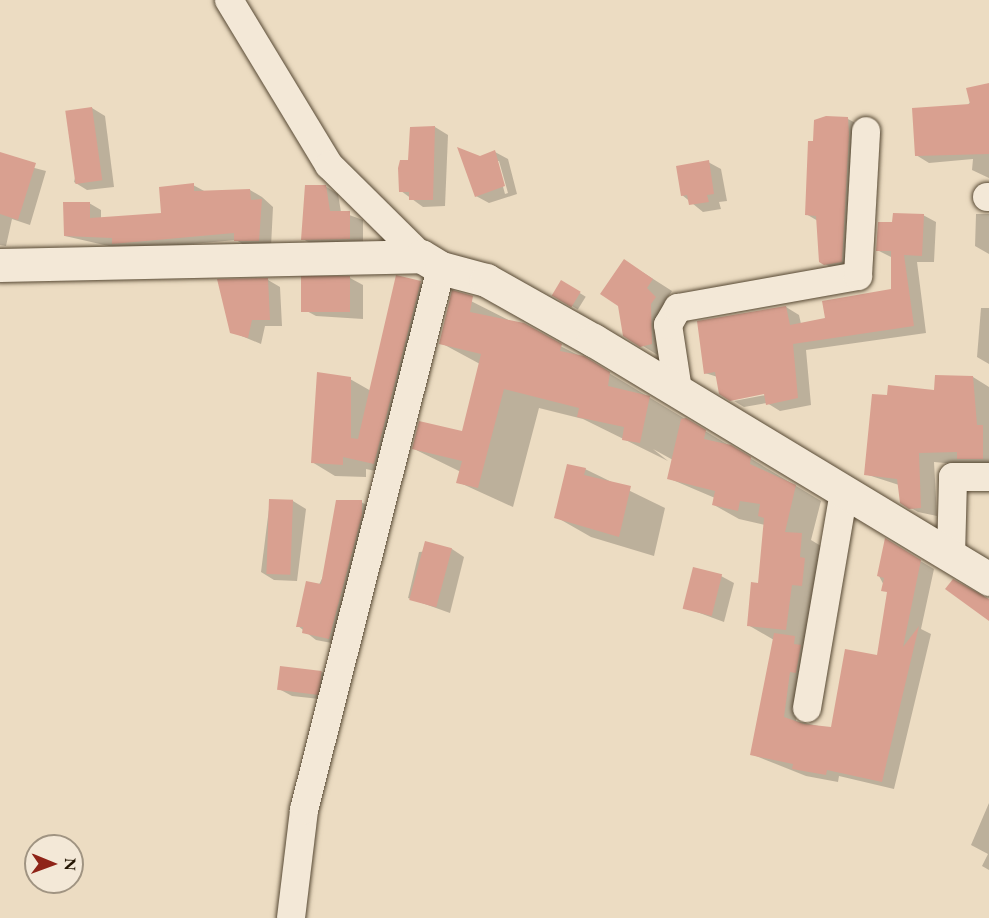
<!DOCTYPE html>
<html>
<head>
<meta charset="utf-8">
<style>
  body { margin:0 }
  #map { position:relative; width:989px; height:918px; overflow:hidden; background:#ecdcc2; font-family:"EB Garamond",serif }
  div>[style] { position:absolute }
  .shadow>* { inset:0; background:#0003; transform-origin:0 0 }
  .building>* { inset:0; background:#d9a090; transform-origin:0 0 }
  .roads { filter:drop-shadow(0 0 2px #564833) drop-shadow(0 0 2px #564833) }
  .minor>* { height:28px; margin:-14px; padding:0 14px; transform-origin:14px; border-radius:14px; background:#f3e8d7 }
  .tertiary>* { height:33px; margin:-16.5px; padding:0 16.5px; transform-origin:16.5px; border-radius:16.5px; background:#f3e8d7 }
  span { translate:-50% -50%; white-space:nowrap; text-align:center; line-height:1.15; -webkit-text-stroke:4.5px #f3e8d7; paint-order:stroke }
  .north { position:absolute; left:24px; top:834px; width:60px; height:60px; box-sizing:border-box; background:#f3e8d7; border:2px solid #a09482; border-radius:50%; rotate:91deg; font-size:16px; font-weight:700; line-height:24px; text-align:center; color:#241603 }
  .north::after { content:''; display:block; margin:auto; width:21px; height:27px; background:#8f2418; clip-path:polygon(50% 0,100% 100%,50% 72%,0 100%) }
</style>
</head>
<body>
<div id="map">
  <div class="shadow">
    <div style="clip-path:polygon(989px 84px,989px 178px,972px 170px,973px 159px,929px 163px,916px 155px)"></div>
    <div style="clip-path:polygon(92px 108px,105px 116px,114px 187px,87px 190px,74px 182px)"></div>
    <div style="clip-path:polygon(848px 119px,861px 126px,855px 269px,839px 272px,820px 261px,818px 221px,806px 214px,815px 142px)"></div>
    <div style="clip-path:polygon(435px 127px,448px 135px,445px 206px,423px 207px,401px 191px,409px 162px)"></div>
    <div style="clip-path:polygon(evenodd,495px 152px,508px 159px,517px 194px,489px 203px,476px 196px,480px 157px,495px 152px,496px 161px,499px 161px,508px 193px,505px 194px,496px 161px)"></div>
    <div style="clip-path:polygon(0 159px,46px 171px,30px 225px,12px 219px,6px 246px,0 245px)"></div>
    <div style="clip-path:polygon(708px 162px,721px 169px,727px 201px,719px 202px,721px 209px,703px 212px,682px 195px)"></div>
    <div style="clip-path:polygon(193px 185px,206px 192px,250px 190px,262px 197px,273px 207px,271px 247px,248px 247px,236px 240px,126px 250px,65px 236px,89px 203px,101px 210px,101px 219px,163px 214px)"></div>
    <div style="clip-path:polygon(325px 186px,338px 194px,341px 212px,363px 220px,363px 242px,315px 246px,303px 239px)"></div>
    <div style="clip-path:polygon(976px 214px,989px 214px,989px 254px,975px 246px)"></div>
    <div style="clip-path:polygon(923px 215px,936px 222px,934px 262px,917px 262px,926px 333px,806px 350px,811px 405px,780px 411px,767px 403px,744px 407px,734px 401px,771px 394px,705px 373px,786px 307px,799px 315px,801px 324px,827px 319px,892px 290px,893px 258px,877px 250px,894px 224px)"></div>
    <div style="clip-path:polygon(625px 261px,672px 291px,666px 300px,675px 309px,661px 357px,625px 335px)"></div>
    <div style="clip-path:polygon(350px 278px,363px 285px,363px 319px,316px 316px,303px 309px)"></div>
    <div style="clip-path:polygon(268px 280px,280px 287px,282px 326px,265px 326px,261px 344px,232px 332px,219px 281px)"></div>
    <div style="left:562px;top:282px;width:28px;height:15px;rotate:32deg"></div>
    <div style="clip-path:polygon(420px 283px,443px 296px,398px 476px,366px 469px,366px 477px,335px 476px,312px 462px,350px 379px,371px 391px)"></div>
    <div style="clip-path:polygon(453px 292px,584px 358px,821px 501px,811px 540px,826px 549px,796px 721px,832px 729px,878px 657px,888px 593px,879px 576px,886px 541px,934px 569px,921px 629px,931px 634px,894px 789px,839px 776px,838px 782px,806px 776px,751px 754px,774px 640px,748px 625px,759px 585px,765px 525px,739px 519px,714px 505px,715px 498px,668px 478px,673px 460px,653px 449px,668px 461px,583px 419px,539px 408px,513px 507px,458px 482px,461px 472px,414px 449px,463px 433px,480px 364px,441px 343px)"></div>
    <div style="clip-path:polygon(981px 308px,989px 308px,989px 364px,977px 357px)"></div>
    <div style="clip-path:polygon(973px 377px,989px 387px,989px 467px,934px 462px,937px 516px,918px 512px,901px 502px,899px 485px,865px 474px,888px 397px,936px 391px)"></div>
    <div style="clip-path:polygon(585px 469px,665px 508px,654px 556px,591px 537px,556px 517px)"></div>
    <div style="clip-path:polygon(270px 501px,293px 501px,306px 509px,297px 581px,274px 580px,261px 572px)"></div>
    <div style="clip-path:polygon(361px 502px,374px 509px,342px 645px,316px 640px,298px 626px)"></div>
    <div style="clip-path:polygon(452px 549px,464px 557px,450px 613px,408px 598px,419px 552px)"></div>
    <div style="clip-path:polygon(721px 576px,734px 583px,724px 622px,686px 608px)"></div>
    <div style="clip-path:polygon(282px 668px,322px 672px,334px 680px,329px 700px,292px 696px,279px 689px)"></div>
    <div style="clip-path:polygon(989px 803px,989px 870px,982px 866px,988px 854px,971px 845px)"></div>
  </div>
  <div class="building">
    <div style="clip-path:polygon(989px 83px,989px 154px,915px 156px,912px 108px,970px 104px,966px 88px)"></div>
    <div style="left:92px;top:107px;width:74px;height:27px;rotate:82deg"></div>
    <div style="clip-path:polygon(826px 116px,848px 117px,849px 135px,842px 262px,824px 265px,819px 262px,816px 216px,805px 215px,808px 141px,813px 141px,814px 120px)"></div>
    <div style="clip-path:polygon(435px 126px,433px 200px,409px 200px,409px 192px,399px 192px,398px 168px,400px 160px,408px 160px,410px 127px)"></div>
    <div style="clip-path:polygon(457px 147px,480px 156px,495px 150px,505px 186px,475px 197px)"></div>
    <div style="clip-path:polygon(0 152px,36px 163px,18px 220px,0 214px)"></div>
    <div style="clip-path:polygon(709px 160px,714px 194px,707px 195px,709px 202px,689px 205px,687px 195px,681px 196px,676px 166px)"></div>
    <div style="clip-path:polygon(194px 183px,194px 191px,250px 189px,251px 200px,262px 199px,259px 241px,234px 241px,234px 233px,112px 244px,112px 238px,64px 236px,63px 202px,90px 202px,90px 218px,161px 213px,159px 187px)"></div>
    <div style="clip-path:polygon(305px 185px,326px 185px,330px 211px,350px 211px,350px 239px,301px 240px)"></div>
    <div style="clip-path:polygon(893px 213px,924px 214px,922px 256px,904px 255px,914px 326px,793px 344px,798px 398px,766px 405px,764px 394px,730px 401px,719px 394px,715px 372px,704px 374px,697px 321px,786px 306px,790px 325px,825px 318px,822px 301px,891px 289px,891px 251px,876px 251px,878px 222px,892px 222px)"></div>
    <div style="clip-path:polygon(624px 259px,653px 279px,647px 288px,656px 297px,651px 304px,652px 344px,640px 347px,623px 336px,618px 306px,600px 294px)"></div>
    <div style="clip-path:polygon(396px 275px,421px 281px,374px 464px,343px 457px,343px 465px,311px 463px,317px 372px,351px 377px,351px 438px,358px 439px)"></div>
    <div style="left:350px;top:276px;width:36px;height:49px;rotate:90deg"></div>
    <div style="clip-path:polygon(268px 278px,270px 320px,252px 320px,248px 338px,230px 333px,217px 279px)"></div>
    <div style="left:561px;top:280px;width:23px;height:18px;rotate:31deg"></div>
    <div style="clip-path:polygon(452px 290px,473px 296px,470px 312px,524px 323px,562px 344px,560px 351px,584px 356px,610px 372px,608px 386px,650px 396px,640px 443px,622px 440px,624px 427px,577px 417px,579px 408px,504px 389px,478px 488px,456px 483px,462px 461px,412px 449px,419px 421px,462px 431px,481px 354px,439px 344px)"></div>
    <div style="clip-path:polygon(935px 375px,973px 376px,977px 425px,983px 425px,983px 459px,957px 459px,957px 452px,919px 453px,921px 508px,909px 509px,900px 503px,897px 479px,864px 475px,872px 394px,887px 395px,888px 385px,934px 390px)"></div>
    <div style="clip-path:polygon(686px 418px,706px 430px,704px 439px,731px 445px,751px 457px,750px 464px,796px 485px,785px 532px,802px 533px,800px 557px,805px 558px,802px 586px,792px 585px,786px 630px,747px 626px,751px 582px,758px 583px,764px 518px,758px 516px,760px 504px,740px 501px,738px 511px,712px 505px,715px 491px,667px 479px,681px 419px)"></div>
    <div style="clip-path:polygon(567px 464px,586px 468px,584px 475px,631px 486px,619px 537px,554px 518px)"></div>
    <div style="left:269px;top:499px;width:24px;height:75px;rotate:2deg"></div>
    <div style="clip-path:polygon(336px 500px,362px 500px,362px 515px,329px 639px,302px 633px,303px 627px,296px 627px,306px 581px,321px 584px)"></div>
    <div style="clip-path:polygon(885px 538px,921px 560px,903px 647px,919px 626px,882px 782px,827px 770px,826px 775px,792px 769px,793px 764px,750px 755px,774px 633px,795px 636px,794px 644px,801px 645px,796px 673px,790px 672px,784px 717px,804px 724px,831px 727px,845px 649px,877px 655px,887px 592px,881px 591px,884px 578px,877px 576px)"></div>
    <div style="left:425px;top:541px;width:28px;height:61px;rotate:15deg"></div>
    <div style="left:693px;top:567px;width:30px;height:43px;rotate:14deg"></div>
    <div style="clip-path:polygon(953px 579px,989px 599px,989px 621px,945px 589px)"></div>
    <div style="left:280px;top:666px;width:42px;height:24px;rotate:7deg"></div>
  </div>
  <div class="roads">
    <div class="minor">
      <div style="left:229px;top:0;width:193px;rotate:58.8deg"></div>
      <div style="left:329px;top:165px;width:129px;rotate:44.7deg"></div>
      <div style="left:987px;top:197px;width:2px"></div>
      <div style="left:678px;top:390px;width:66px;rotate:-98.7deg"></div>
      <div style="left:668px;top:325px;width:20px;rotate:-60deg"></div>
      <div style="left:678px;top:308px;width:183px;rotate:-10.1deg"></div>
      <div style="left:858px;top:276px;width:145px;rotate:-86.8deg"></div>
      <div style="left:951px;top:556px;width:79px;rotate:-88.5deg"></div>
      <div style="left:953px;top:477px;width:36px"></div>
      <div style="left:807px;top:708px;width:220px;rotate:-80.3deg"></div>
      <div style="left:291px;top:918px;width:109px;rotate:-83.1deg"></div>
      <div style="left:304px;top:810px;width:559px;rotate:-75.81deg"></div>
    </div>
    <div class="tertiary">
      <div style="left:0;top:265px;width:421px;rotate:-1.2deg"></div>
      <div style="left:421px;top:256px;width:23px;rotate:31deg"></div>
      <div style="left:441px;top:268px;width:47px;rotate:14.9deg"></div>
      <div style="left:486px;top:280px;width:123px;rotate:29.3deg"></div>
      <div style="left:593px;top:340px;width:463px;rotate:31.1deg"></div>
    </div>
  </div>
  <div class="north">N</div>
</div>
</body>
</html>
